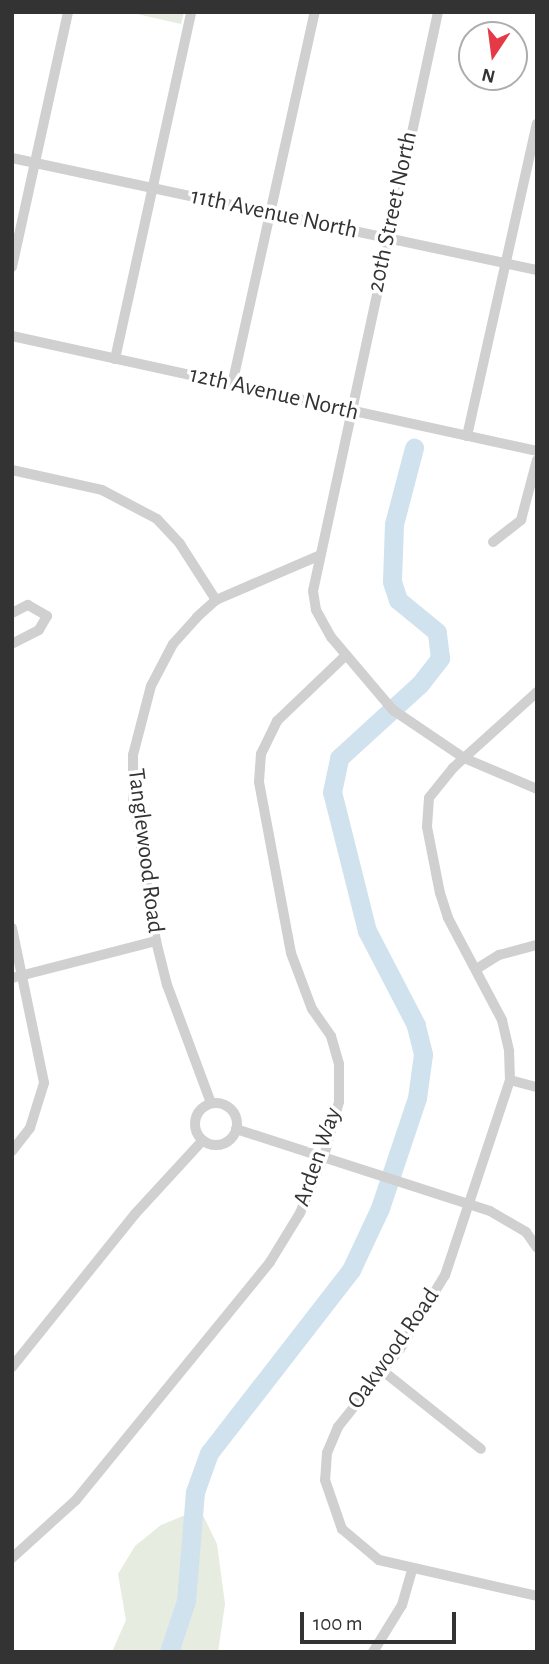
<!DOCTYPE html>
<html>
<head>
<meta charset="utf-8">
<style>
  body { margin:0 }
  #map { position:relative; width:549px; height:1664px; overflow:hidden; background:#fff; font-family:"Alegreya Sans",sans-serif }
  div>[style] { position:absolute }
  .green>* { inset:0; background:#e6ecdf }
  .river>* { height:19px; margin:-9.5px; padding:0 9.5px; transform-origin:9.5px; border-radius:9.5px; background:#cfe2ee }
  .street>* { height:10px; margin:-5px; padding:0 5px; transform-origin:5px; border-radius:5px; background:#d0d0d0 }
  .street>.ring { margin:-5px; padding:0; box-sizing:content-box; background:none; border:10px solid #d0d0d0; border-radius:50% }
  span { translate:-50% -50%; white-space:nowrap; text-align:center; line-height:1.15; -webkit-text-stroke:7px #fff; paint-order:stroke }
  .street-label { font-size:24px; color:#333 }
  .frame { position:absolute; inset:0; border:14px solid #333; pointer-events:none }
  .north { position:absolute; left:458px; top:21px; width:70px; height:70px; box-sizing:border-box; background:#fff; border:2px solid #adadad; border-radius:50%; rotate:193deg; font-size:19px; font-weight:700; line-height:28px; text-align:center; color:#333 }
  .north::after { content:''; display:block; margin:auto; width:24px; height:32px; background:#e63946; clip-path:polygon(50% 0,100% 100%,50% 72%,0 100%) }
  .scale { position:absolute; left:300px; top:1612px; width:156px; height:32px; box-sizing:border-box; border:4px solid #333; border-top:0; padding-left:9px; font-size:21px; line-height:24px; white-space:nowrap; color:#333; -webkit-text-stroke:5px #fff; paint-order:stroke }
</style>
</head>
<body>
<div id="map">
  <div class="green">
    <div style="clip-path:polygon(128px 12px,184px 12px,181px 24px)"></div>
    <div style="clip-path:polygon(200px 1509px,217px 1544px,225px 1604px,218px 1652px,112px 1652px,126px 1620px,118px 1574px,135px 1546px,161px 1525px)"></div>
  </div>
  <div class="river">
    <div style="left:169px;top:1652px;width:54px;rotate:-71.6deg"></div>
    <div style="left:186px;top:1601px;width:109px;rotate:-85.3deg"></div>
    <div style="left:195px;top:1492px;width:41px;rotate:-70.3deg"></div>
    <div style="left:209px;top:1453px;width:232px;rotate:-52.2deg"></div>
    <div style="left:351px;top:1270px;width:68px;rotate:-64.9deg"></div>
    <div style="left:380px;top:1208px;width:116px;rotate:-71.4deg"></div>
    <div style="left:417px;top:1098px;width:44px;rotate:-82.2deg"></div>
    <div style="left:423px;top:1054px;width:30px;rotate:-104deg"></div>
    <div style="left:416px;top:1025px;width:106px;rotate:-117.5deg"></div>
    <div style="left:367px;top:931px;width:143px;rotate:-104.1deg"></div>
    <div style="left:332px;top:792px;width:35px;rotate:-78deg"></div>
    <div style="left:339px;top:758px;width:110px;rotate:-42.4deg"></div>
    <div style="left:420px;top:684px;width:33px;rotate:-52deg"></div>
    <div style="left:440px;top:658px;width:26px;rotate:-97deg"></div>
    <div style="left:437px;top:632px;width:50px;rotate:-140.6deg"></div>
    <div style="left:398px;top:600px;width:20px;rotate:-108deg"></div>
    <div style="left:392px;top:581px;width:57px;rotate:-88deg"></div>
    <div style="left:394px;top:524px;width:79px;rotate:-75.3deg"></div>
  </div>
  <div class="street">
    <div style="left:438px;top:12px;width:592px;rotate:102.18deg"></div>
    <div style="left:313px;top:591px;width:19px;rotate:81deg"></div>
    <div style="left:316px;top:610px;width:31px;rotate:61deg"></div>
    <div style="left:331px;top:637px;width:96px;rotate:49.7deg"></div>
    <div style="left:393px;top:710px;width:86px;rotate:34.1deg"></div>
    <div style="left:464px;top:758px;width:79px;rotate:23deg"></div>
    <div style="left:12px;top:158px;width:537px;rotate:12.04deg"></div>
    <div style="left:12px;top:267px;width:261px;rotate:-77.6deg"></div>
    <div style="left:12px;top:336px;width:537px;rotate:12.36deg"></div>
    <div style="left:115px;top:359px;width:355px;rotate:-77.6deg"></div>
    <div style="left:232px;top:385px;width:382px;rotate:-77.5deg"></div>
    <div style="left:467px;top:436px;width:320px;rotate:-77.4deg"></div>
    <div style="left:12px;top:470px;width:92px;rotate:12.5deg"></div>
    <div style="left:102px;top:490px;width:62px;rotate:27.8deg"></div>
    <div style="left:157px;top:519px;width:34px;rotate:47deg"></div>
    <div style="left:180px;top:544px;width:67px;rotate:57.3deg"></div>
    <div style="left:493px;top:542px;width:36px;rotate:-38deg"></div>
    <div style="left:521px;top:520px;width:62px;rotate:-75.1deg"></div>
    <div style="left:12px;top:613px;width:18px;rotate:-27deg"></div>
    <div style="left:28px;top:605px;width:22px;rotate:30deg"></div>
    <div style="left:47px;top:616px;width:16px;rotate:120deg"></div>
    <div style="left:39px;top:630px;width:30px;rotate:153deg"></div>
    <div style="left:537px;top:692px;width:113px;rotate:137.9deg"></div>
    <div style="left:453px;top:768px;width:38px;rotate:129deg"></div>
    <div style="left:429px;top:798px;width:29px;rotate:94deg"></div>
    <div style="left:427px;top:827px;width:67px;rotate:78.9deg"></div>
    <div style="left:440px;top:893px;width:26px;rotate:72deg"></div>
    <div style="left:448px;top:918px;width:115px;rotate:62.1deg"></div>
    <div style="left:502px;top:1020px;width:32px;rotate:77deg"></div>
    <div style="left:509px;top:1051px;width:29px;rotate:88deg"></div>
    <div style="left:510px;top:1080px;width:206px;rotate:108.4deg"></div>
    <div style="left:445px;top:1275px;width:87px;rotate:121.3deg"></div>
    <div style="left:400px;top:1349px;width:100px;rotate:128.5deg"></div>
    <div style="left:338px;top:1427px;width:28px;rotate:113deg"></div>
    <div style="left:327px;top:1453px;width:27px;rotate:94deg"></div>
    <div style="left:325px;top:1480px;width:52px;rotate:70.9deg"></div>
    <div style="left:342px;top:1529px;width:48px;rotate:40deg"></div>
    <div style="left:379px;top:1560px;width:162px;rotate:12.8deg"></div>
    <div style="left:12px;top:928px;width:158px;rotate:78.3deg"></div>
    <div style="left:44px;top:1083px;width:47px;rotate:107.3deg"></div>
    <div style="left:30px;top:1128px;width:29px;rotate:128deg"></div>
    <div style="left:478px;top:968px;width:25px;rotate:-32deg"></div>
    <div style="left:499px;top:955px;width:39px;rotate:-15deg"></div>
    <div style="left:12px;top:978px;width:149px;rotate:-14.4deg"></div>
    <div style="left:510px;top:1080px;width:28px;rotate:15deg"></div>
    <div class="ring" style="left:195px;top:1103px;width:32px;height:32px"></div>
    <div style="left:211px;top:1103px;width:126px;rotate:-110.4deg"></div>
    <div style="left:167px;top:985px;width:45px;rotate:-104deg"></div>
    <div style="left:156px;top:941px;width:145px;rotate:-99.1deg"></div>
    <div style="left:133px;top:798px;width:43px;rotate:-90deg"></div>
    <div style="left:133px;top:755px;width:71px;rotate:-75.4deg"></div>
    <div style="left:151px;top:686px;width:47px;rotate:-62.4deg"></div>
    <div style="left:173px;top:644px;width:36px;rotate:-48deg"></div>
    <div style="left:197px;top:617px;width:25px;rotate:-42deg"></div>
    <div style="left:216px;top:600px;width:111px;rotate:-23.3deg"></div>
    <div style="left:236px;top:1129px;width:267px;rotate:17.9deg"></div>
    <div style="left:490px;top:1211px;width:42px;rotate:30.3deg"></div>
    <div style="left:526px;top:1232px;width:19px;rotate:55deg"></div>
    <div style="left:12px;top:1367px;width:196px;rotate:-51.2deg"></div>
    <div style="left:135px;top:1214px;width:100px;rotate:-47.4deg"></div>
    <div style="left:383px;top:1371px;width:125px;rotate:38.5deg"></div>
    <div style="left:12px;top:1558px;width:86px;rotate:-42.2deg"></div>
    <div style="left:76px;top:1500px;width:307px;rotate:-50.8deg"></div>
    <div style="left:270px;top:1262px;width:57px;rotate:-58.5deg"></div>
    <div style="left:300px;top:1213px;width:62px;rotate:-67.2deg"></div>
    <div style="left:324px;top:1156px;width:56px;rotate:-74.5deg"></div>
    <div style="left:339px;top:1102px;width:38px;rotate:-90deg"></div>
    <div style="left:339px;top:1064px;width:29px;rotate:-106deg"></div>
    <div style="left:331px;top:1036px;width:33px;rotate:-125deg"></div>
    <div style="left:312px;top:1009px;width:60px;rotate:-110.6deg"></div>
    <div style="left:291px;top:953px;width:174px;rotate:-100.6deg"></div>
    <div style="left:259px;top:782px;width:28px;rotate:-86deg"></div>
    <div style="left:261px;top:754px;width:37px;rotate:-64deg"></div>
    <div style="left:277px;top:721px;width:94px;rotate:-43.7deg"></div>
    <div style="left:373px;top:1652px;width:55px;rotate:-58.3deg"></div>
    <div style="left:402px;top:1605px;width:36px;rotate:-74deg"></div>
  </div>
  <div class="street-label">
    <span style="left:393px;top:212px;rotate:-78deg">20th Street North</span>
    <span style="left:274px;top:214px;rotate:12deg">11th Avenue North</span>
    <span style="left:274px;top:394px;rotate:13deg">12th Avenue North</span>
    <span style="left:145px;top:851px;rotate:83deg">Tanglewood Road</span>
    <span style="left:318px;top:1157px;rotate:-71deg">Arden Way</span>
    <span style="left:394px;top:1349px;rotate:-55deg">Oakwood Road</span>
  </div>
  <div class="frame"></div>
  <div class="north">N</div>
  <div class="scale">100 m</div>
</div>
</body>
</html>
